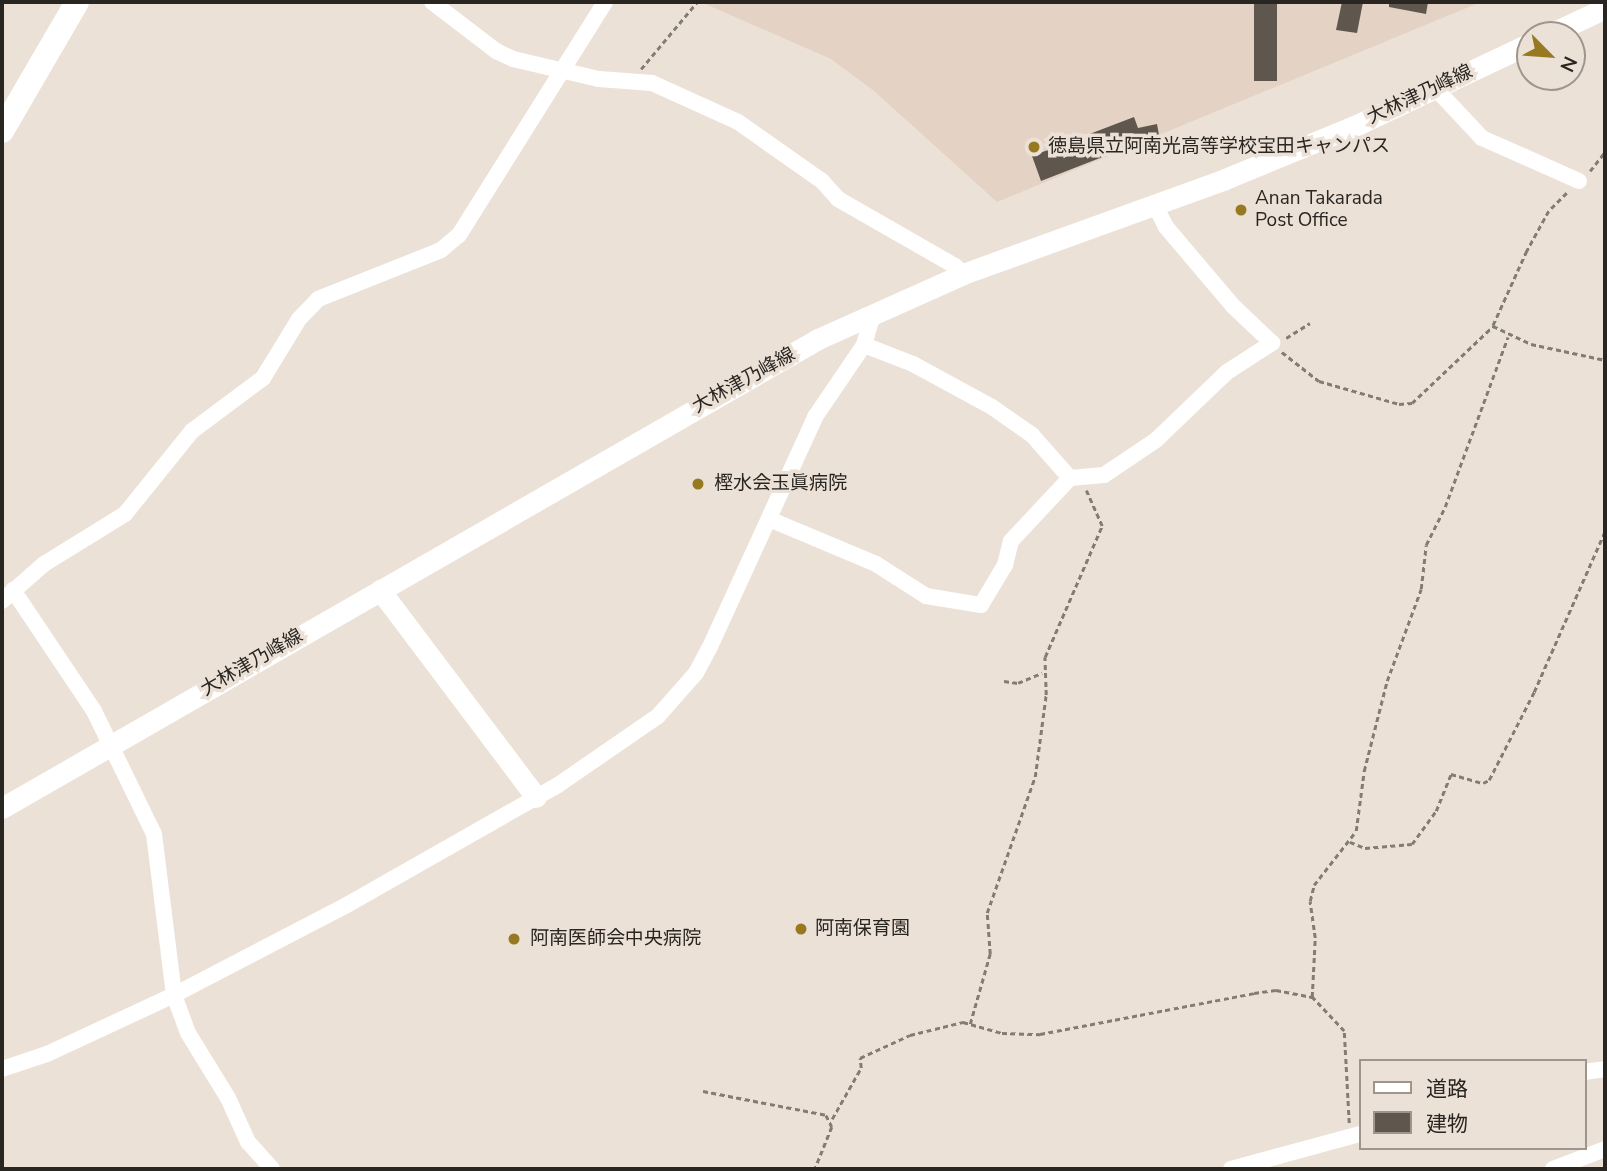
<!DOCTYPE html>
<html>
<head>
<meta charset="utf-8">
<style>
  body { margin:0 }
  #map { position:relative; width:1607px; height:1171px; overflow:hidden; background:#ece1d7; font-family:"Nunito Sans","Noto Sans JP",sans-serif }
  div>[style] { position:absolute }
  .built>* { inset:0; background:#e4d3c5 }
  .building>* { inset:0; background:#5f574d; transform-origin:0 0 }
  .path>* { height:2.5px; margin-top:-1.25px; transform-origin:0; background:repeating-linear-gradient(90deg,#837c75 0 5px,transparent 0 8.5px) }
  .street>* { height:16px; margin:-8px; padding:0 8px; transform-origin:8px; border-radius:8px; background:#fff }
  .secondary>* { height:21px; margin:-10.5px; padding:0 10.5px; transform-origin:10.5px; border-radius:10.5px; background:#fff }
  .primary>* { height:24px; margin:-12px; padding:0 12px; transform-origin:12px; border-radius:12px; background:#fff }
  .dots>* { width:19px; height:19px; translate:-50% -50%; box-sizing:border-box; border:4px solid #ece1d7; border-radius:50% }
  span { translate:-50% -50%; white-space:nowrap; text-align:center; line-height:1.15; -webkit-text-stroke:7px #ece1d7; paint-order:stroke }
  .street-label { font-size:19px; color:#292521 }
  .poi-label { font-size:19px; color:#292521 }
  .left { translate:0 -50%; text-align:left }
  .frame { position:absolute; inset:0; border:4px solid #292521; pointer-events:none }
  .legend { position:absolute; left:1359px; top:1059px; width:228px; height:91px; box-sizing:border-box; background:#ece1d7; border:2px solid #9e968e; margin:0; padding:9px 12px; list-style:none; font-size:21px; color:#292521 }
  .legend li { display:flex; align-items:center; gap:14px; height:35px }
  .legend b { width:35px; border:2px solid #9e968e }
  .north { position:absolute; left:1516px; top:21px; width:70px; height:70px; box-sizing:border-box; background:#ece1d7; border:2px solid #9e968e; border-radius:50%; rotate:115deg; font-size:19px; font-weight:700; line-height:28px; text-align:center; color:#292521 }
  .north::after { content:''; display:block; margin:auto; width:24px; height:32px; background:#977921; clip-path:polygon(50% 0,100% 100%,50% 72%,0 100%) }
</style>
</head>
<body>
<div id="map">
  <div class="built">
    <div style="clip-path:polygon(1481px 2px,997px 202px,874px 91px,831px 59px,703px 3px)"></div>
  </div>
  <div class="building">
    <div style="left:1254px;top:2px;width:23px;height:79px"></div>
    <div style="clip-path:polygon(1342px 2px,1363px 2px,1357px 33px,1336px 30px)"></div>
    <div style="clip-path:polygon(1389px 2px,1428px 2px,1426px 14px,1389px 7px)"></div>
    <div style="clip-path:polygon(1134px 117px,1138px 128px,1157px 124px,1159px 135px,1041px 181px,1032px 156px)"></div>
  </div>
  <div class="path">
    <div style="left:641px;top:69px;width:87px;rotate:-50.1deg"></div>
    <div style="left:1590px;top:171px;width:24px;rotate:-52deg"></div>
    <div style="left:1567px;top:193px;width:25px;rotate:135deg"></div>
    <div style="left:1549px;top:211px;width:46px;rotate:118.8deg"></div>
    <div style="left:1527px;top:251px;width:82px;rotate:114.4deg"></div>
    <div style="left:1493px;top:326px;width:42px;rotate:25.3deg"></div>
    <div style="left:1531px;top:344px;width:76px;rotate:12.2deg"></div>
    <div style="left:1286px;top:338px;width:28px;rotate:-32deg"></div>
    <div style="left:1282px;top:352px;width:47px;rotate:38.1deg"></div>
    <div style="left:1319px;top:381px;width:83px;rotate:16deg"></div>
    <div style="left:1399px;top:404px;width:13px;rotate:-4deg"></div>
    <div style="left:1412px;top:403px;width:112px;rotate:-43.5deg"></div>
    <div style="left:1004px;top:681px;width:14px;rotate:8deg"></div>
    <div style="left:1018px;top:683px;width:26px;rotate:-23deg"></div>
    <div style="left:1350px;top:842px;width:16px;rotate:22deg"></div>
    <div style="left:1365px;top:848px;width:47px;rotate:-4.9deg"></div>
    <div style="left:1412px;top:844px;width:41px;rotate:-54deg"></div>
    <div style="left:1436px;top:811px;width:40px;rotate:-68deg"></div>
    <div style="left:1451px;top:774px;width:33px;rotate:16deg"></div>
    <div style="left:1483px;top:783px;width:7px;rotate:-27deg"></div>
    <div style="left:1489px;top:780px;width:99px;rotate:-62.9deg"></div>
    <div style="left:1534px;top:692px;width:176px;rotate:-66.2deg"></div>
    <div style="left:970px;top:1024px;width:73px;rotate:-74.1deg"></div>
    <div style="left:990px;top:954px;width:41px;rotate:-94.2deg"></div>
    <div style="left:987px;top:913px;width:144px;rotate:-70.6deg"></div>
    <div style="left:1035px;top:777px;width:83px;rotate:-82.4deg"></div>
    <div style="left:1046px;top:695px;width:38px;rotate:-92deg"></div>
    <div style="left:1045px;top:657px;width:143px;rotate:-66.5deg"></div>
    <div style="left:1102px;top:526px;width:39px;rotate:-114deg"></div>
    <div style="left:703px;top:1091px;width:125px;rotate:11deg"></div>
    <div style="left:826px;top:1115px;width:13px;rotate:63deg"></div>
    <div style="left:832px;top:1127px;width:45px;rotate:112deg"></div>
    <div style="left:832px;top:1119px;width:59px;rotate:-60.4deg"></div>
    <div style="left:861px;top:1068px;width:10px;rotate:-96deg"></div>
    <div style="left:860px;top:1058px;width:55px;rotate:-24.7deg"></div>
    <div style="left:910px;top:1035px;width:55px;rotate:-13.8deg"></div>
    <div style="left:963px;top:1022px;width:41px;rotate:15.8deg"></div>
    <div style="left:1002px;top:1033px;width:38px;rotate:2deg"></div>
    <div style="left:1040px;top:1034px;width:218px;rotate:-10.8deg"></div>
    <div style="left:1254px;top:993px;width:22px;rotate:-8deg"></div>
    <div style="left:1276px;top:990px;width:37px;rotate:11deg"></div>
    <div style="left:1349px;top:1123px;width:92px;rotate:-93.1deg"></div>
    <div style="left:1344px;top:1031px;width:47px;rotate:-133.3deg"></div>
    <div style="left:1312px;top:997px;width:59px;rotate:-87.1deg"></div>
    <div style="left:1315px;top:938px;width:37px;rotate:-98deg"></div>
    <div style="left:1310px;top:901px;width:16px;rotate:-76deg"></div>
    <div style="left:1314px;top:885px;width:68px;rotate:-52.1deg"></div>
    <div style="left:1356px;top:831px;width:61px;rotate:-82.4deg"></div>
    <div style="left:1364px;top:771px;width:93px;rotate:-75.7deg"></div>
    <div style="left:1387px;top:681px;width:98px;rotate:-69.7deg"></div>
    <div style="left:1421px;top:589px;width:44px;rotate:-83.5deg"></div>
    <div style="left:1426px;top:545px;width:42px;rotate:-63.4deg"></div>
    <div style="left:1445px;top:507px;width:181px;rotate:-69.7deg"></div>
  </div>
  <div class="street">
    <div style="left:432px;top:2px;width:81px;rotate:37.4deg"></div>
    <div style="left:496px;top:51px;width:19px;rotate:25deg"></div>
    <div style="left:513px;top:59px;width:88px;rotate:13.1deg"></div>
    <div style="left:599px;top:79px;width:53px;rotate:4.3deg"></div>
    <div style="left:652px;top:83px;width:94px;rotate:24.4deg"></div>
    <div style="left:738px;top:122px;width:103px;rotate:35.1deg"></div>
    <div style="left:822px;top:181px;width:24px;rotate:48deg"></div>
    <div style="left:838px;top:199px;width:135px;rotate:29.8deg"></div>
    <div style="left:955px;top:266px;width:11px;rotate:45deg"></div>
    <div style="left:1435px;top:88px;width:69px;rotate:46.8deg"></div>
    <div style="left:1482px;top:138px;width:106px;rotate:23.9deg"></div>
    <div style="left:864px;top:345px;width:53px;rotate:21.2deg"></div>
    <div style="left:913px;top:364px;width:90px;rotate:28.6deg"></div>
    <div style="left:992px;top:407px;width:49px;rotate:35deg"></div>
    <div style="left:1032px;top:435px;width:57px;rotate:48.5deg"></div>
    <div style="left:1070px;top:478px;width:34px;rotate:-5deg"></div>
    <div style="left:1104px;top:475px;width:63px;rotate:-33.9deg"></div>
    <div style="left:1156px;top:440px;width:98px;rotate:-43.8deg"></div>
    <div style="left:1227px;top:372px;width:54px;rotate:-32.8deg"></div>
    <div style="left:1272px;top:343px;width:54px;rotate:-136.5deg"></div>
    <div style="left:1233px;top:306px;width:104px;rotate:-130.3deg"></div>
    <div style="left:1166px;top:227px;width:25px;rotate:-117deg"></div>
    <div style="left:769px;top:519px;width:116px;rotate:22.8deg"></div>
    <div style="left:876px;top:564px;width:59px;rotate:32.6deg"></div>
    <div style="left:926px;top:596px;width:56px;rotate:9.3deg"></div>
    <div style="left:981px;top:605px;width:47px;rotate:-59deg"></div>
    <div style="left:1005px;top:565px;width:25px;rotate:-76deg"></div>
    <div style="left:1011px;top:541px;width:86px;rotate:-46.9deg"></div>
    <div style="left:13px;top:590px;width:146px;rotate:56.2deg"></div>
    <div style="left:94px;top:711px;width:137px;rotate:64deg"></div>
    <div style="left:154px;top:834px;width:162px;rotate:82.9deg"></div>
    <div style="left:174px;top:995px;width:40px;rotate:69.8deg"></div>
    <div style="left:188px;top:1033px;width:76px;rotate:58.4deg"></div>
    <div style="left:228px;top:1098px;width:48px;rotate:65.6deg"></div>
    <div style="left:248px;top:1142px;width:36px;rotate:48deg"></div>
    <div style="left:2px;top:601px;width:56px;rotate:-41.4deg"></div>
    <div style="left:44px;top:564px;width:95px;rotate:-31.7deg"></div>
    <div style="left:125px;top:514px;width:107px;rotate:-51.1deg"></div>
    <div style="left:192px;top:431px;width:89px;rotate:-36.7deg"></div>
    <div style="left:263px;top:378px;width:69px;rotate:-58.6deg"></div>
    <div style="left:299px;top:319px;width:28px;rotate:-46deg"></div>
    <div style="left:318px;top:299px;width:132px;rotate:-21.7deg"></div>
    <div style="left:441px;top:250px;width:23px;rotate:-40deg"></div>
    <div style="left:459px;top:235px;width:275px;rotate:-57.9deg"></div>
    <div style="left:2px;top:1069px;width:47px;rotate:-18.4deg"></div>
    <div style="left:47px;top:1054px;width:140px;rotate:-24.9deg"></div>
    <div style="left:174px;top:995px;width:193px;rotate:-27.5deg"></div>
    <div style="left:345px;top:906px;width:245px;rotate:-29.6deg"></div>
    <div style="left:558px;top:785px;width:121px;rotate:-34.6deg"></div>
    <div style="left:658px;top:716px;width:57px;rotate:-48.5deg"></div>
    <div style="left:696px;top:673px;width:27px;rotate:-62deg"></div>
    <div style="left:709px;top:649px;width:255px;rotate:-65.4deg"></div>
    <div style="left:815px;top:417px;width:87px;rotate:-55.8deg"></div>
    <div style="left:864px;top:345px;width:33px;rotate:-74deg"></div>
    <div style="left:1584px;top:1072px;width:21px;rotate:-8deg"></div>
    <div style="left:1231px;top:1169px;width:134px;rotate:-15.2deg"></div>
    <div style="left:1553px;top:1169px;width:56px;rotate:-21deg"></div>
  </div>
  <div class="secondary">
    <div style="left:1548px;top:35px;width:63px;rotate:-25.3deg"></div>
    <div style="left:380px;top:590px;width:259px;rotate:53deg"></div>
    <div style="left:2px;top:808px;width:941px;rotate:-29.89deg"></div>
    <div style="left:818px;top:339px;width:159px;rotate:-24.1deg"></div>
    <div style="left:963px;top:274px;width:279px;rotate:-19.9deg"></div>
    <div style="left:1225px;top:179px;width:145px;rotate:-22.3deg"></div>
    <div style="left:1359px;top:124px;width:189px;rotate:-25.3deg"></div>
  </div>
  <div class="primary">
    <div style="left:2px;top:131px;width:149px;rotate:-59.8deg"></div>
  </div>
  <div class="dots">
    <div style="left:1034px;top:147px;background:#977921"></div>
    <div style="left:1241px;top:210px;background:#977921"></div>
    <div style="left:698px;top:484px;background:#977921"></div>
    <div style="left:801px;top:929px;background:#977921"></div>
    <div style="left:514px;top:939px;background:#977921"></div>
  </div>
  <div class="street-label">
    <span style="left:1420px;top:95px;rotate:-25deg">大林津乃峰線</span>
    <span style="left:744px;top:381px;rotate:-29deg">大林津乃峰線</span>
    <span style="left:252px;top:663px;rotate:-30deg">大林津乃峰線</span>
  </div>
  <div class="poi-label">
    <span class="left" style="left:1048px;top:147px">徳島県立阿南光高等学校宝田キャンパス</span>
    <span class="left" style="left:1255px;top:210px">Anan Takarada<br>Post Office</span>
    <span class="left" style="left:714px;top:484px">樫水会玉眞病院</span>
    <span class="left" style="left:815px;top:929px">阿南保育園</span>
    <span class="left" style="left:530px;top:939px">阿南医師会中央病院</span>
  </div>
  <div class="frame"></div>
  <ul class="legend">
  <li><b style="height:9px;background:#fff"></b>道路</li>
  <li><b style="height:19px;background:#5f574d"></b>建物</li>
  </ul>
  <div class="north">N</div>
</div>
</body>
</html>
